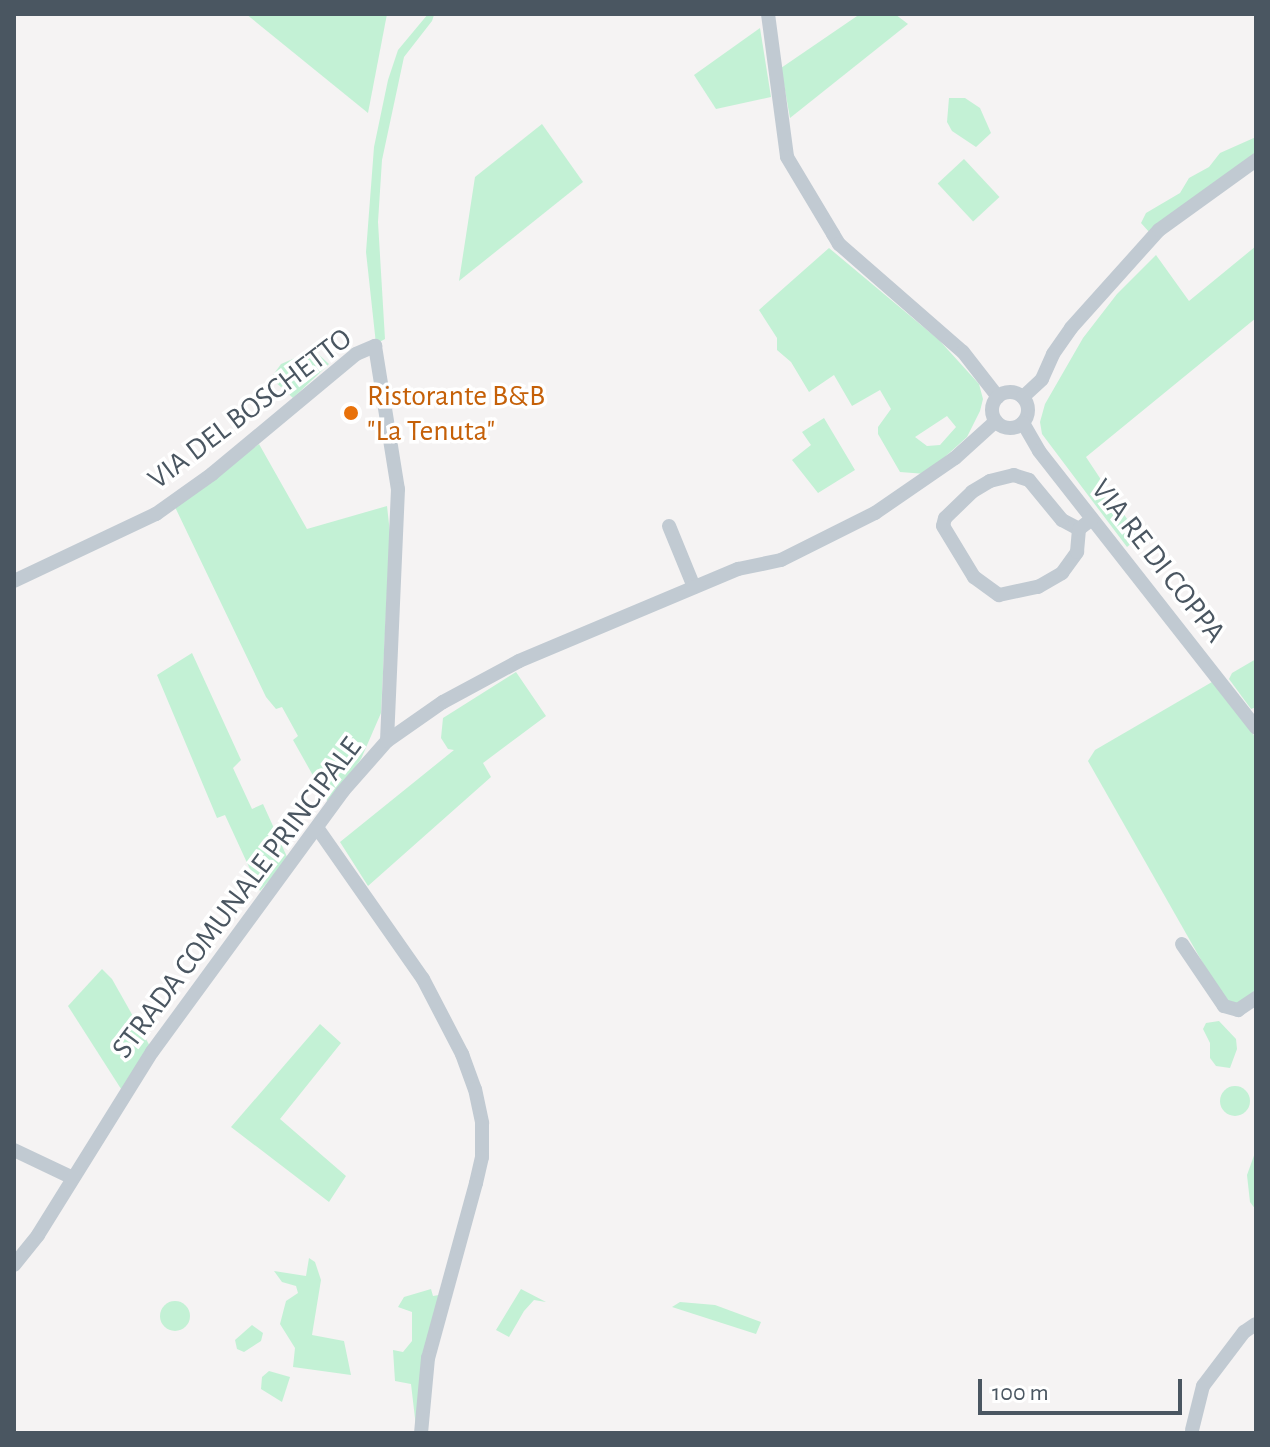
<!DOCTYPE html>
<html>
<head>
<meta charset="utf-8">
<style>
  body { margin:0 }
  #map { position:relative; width:1270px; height:1447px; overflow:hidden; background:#f5f3f3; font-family:"Alegreya Sans",sans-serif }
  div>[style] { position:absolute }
  .green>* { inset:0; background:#c3f1d5; transform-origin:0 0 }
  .round { border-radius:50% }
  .minor>* { height:14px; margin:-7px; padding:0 7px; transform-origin:7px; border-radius:7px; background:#c1cad2 }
  .minor>.ring { margin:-7px; padding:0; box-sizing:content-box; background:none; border:14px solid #c1cad2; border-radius:50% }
  .dots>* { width:22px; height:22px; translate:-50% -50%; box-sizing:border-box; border:4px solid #fff; border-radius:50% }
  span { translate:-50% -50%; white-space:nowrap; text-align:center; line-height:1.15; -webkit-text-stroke:7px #fff; paint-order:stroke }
  .food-label { font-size:30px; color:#c56008 }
  .left { translate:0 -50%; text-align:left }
  .street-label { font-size:30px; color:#4a5661 }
  .frame { position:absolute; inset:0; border:16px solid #4a5661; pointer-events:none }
  .scale { position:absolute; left:978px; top:1379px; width:204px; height:36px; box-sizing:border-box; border:4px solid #4a5661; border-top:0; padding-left:10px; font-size:24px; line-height:28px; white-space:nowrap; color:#4a5661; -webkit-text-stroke:6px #fff; paint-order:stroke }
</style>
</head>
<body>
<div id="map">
  <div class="green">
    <div style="clip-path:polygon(246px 14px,387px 14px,368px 113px)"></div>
    <div style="clip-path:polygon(428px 14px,434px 15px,432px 21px,404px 57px,382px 160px,378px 222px,385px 339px,376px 344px,366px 252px,374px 147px,388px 80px,398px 50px)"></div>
    <div style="clip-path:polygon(860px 14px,895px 14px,908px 24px,790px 118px,781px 68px)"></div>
    <div style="clip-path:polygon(760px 28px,771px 97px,716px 109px,694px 75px)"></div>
    <div style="clip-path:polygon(949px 98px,965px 98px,980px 108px,991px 133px,976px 147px,952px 131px,947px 122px)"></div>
    <div style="clip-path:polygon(542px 124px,583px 182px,459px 281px,475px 177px)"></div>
    <div style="clip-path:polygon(1256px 137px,1256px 155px,1150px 233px,1141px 223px,1146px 213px,1180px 193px,1189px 178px,1209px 167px,1220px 153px)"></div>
    <div style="left:964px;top:159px;width:52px;height:36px;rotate:47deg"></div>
    <div style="clip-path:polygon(1256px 246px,1256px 318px,1086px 457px,1139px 537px,1127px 547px,1042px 434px,1040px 422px,1045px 404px,1083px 338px,1117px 294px,1156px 255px,1189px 301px)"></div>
    <div style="clip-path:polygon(evenodd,829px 248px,939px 340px,979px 384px,983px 399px,980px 411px,967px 437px,926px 474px,900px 472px,878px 434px,878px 427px,891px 409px,880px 390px,852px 406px,834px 375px,809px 392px,791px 362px,777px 350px,777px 338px,759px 310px,829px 248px,947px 416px,956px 427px,940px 445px,927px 446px,915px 437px,947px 416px)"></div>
    <div style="clip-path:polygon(309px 352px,318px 354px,329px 364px,293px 398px,271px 378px,281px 364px)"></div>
    <div style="clip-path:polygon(824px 418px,855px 470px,818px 493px,792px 460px,811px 445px,802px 432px)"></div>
    <div style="clip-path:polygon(259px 444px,307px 529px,387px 506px,390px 533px,381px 713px,361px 759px,329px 804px,293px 740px,298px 736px,282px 707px,276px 709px,266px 697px,175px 507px)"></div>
    <div style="clip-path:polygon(192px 653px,241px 760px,233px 768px,252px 809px,263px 804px,288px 859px,260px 891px,225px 815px,217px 818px,157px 675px)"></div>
    <div style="clip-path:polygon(1256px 659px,1256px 707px,1251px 709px,1229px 679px,1232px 673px)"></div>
    <div style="clip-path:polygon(516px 672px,546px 716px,483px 763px,491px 777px,368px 886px,340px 842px,454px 750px,448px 749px,441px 738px,443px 718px)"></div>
    <div style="clip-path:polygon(1212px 682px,1256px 738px,1256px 994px,1236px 1006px,1225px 1002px,1088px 761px,1095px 750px)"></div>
    <div style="clip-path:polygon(102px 969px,112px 979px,151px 1048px,123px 1092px,68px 1006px)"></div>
    <div style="clip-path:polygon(1219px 1021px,1236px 1039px,1237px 1049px,1230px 1068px,1216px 1066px,1210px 1058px,1210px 1043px,1203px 1029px,1206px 1023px)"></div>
    <div style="clip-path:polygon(320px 1024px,341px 1043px,280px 1119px,346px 1176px,329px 1202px,231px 1127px)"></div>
    <div class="round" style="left:1220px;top:1086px;width:30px;height:30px"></div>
    <div style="clip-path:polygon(1256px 1150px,1256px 1210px,1250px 1202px,1247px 1175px)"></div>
    <div style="clip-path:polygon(309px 1258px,315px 1262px,321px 1280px,312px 1335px,344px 1341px,351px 1375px,293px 1367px,295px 1348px,280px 1324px,286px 1301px,298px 1293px,296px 1286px,282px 1282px,274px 1271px,306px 1276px)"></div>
    <div style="clip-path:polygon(431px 1289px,433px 1296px,439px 1295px,416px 1427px,411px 1384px,395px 1381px,393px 1350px,403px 1352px,412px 1341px,412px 1312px,398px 1307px,404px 1297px)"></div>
    <div style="clip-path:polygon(521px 1289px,546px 1302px,534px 1300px,524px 1311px,509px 1337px,496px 1330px)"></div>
    <div class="round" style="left:160px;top:1301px;width:30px;height:30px"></div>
    <div style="clip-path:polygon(680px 1302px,715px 1305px,761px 1322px,756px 1334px,672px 1307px)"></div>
    <div style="clip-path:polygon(252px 1325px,263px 1333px,261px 1341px,244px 1352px,237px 1349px,235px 1340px)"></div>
    <div style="clip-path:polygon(269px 1371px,290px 1377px,282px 1402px,261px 1389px,262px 1377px)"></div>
  </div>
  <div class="minor">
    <div style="left:768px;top:14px;width:144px;rotate:82.4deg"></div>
    <div style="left:787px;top:157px;width:90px;rotate:59.1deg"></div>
    <div style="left:833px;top:234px;width:12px;rotate:59deg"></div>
    <div style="left:839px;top:244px;width:164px;rotate:41.1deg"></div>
    <div style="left:963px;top:352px;width:57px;rotate:52.1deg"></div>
    <div class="ring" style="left:992px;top:392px;width:22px;height:22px"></div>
    <div style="left:1023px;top:397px;width:26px;rotate:-43deg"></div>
    <div style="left:1042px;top:379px;width:27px;rotate:-66deg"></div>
    <div style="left:1053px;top:354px;width:32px;rotate:-55deg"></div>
    <div style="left:1071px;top:328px;width:132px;rotate:-48.1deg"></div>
    <div style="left:1159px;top:230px;width:120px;rotate:-35.8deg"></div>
    <div style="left:1023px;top:423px;width:32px;rotate:60deg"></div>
    <div style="left:1039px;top:451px;width:352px;rotate:51.9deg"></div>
    <div style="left:669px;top:526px;width:66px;rotate:67.7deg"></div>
    <div style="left:1079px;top:529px;width:19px;rotate:-152deg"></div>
    <div style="left:1062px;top:520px;width:52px;rotate:-129.5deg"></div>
    <div style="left:1029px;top:480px;width:16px;rotate:-162deg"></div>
    <div style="left:1014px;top:475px;width:25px;rotate:166deg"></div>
    <div style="left:990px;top:481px;width:21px;rotate:149deg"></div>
    <div style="left:972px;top:492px;width:37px;rotate:136deg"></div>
    <div style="left:945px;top:518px;width:8px;rotate:104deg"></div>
    <div style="left:943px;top:526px;width:60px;rotate:58.7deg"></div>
    <div style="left:974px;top:577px;width:31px;rotate:36deg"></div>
    <div style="left:999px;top:595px;width:40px;rotate:-12deg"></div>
    <div style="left:1038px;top:587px;width:28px;rotate:-30deg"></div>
    <div style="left:1062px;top:573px;width:26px;rotate:-54deg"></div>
    <div style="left:1077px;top:552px;width:23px;rotate:-85deg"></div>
    <div style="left:1079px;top:529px;width:16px;rotate:-38deg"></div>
    <div style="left:14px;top:581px;width:157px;rotate:-25.3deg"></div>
    <div style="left:156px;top:514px;width:69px;rotate:-35.5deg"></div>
    <div style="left:212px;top:474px;width:187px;rotate:-39.8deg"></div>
    <div style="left:356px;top:354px;width:21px;rotate:-23deg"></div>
    <div style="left:375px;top:346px;width:145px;rotate:80.9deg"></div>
    <div style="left:398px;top:489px;width:252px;rotate:92.5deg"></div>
    <div style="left:318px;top:829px;width:183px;rotate:55deg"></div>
    <div style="left:423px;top:979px;width:85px;rotate:62.5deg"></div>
    <div style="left:462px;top:1054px;width:37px;rotate:70deg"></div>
    <div style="left:475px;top:1089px;width:35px;rotate:78deg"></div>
    <div style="left:482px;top:1123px;width:34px;rotate:90deg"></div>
    <div style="left:482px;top:1157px;width:27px;rotate:103deg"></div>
    <div style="left:476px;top:1183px;width:181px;rotate:105.3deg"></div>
    <div style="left:428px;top:1358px;width:75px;rotate:95.3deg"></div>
    <div style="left:1182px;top:944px;width:75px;rotate:55.9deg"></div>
    <div style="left:1224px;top:1006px;width:15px;rotate:16deg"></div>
    <div style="left:1238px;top:1010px;width:22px;rotate:-34deg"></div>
    <div style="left:14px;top:1150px;width:65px;rotate:25.4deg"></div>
    <div style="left:14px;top:1265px;width:38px;rotate:-51deg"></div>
    <div style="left:38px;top:1235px;width:216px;rotate:-58.1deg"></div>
    <div style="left:152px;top:1052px;width:323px;rotate:-53.8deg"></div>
    <div style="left:343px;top:791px;width:67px;rotate:-48.7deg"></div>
    <div style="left:387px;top:741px;width:68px;rotate:-34.9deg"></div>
    <div style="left:443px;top:702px;width:86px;rotate:-28.3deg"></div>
    <div style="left:519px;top:661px;width:238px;rotate:-22.8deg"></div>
    <div style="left:738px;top:569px;width:44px;rotate:-11.8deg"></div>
    <div style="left:781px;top:560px;width:105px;rotate:-26.6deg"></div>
    <div style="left:875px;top:513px;width:97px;rotate:-34.5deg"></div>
    <div style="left:955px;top:458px;width:55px;rotate:-42.1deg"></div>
    <div style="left:1192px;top:1430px;width:45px;rotate:-76deg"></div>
    <div style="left:1203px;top:1386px;width:68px;rotate:-52.8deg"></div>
    <div style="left:1244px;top:1332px;width:14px;rotate:-34deg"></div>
  </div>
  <div class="dots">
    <div style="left:351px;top:413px;background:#e8710a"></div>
  </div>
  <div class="food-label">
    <span class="left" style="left:367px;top:413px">Ristorante B&amp;B<br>"La Tenuta"</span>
  </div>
  <div class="street-label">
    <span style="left:250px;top:409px;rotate:-37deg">VIA DEL BOSCHETTO</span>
    <span style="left:1158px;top:561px;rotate:52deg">VIA RE DI COPPA</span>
    <span style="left:237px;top:898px;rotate:-53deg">STRADA COMUNALE PRINCIPALE</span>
  </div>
  <div class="frame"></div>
  <div class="scale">100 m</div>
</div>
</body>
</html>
